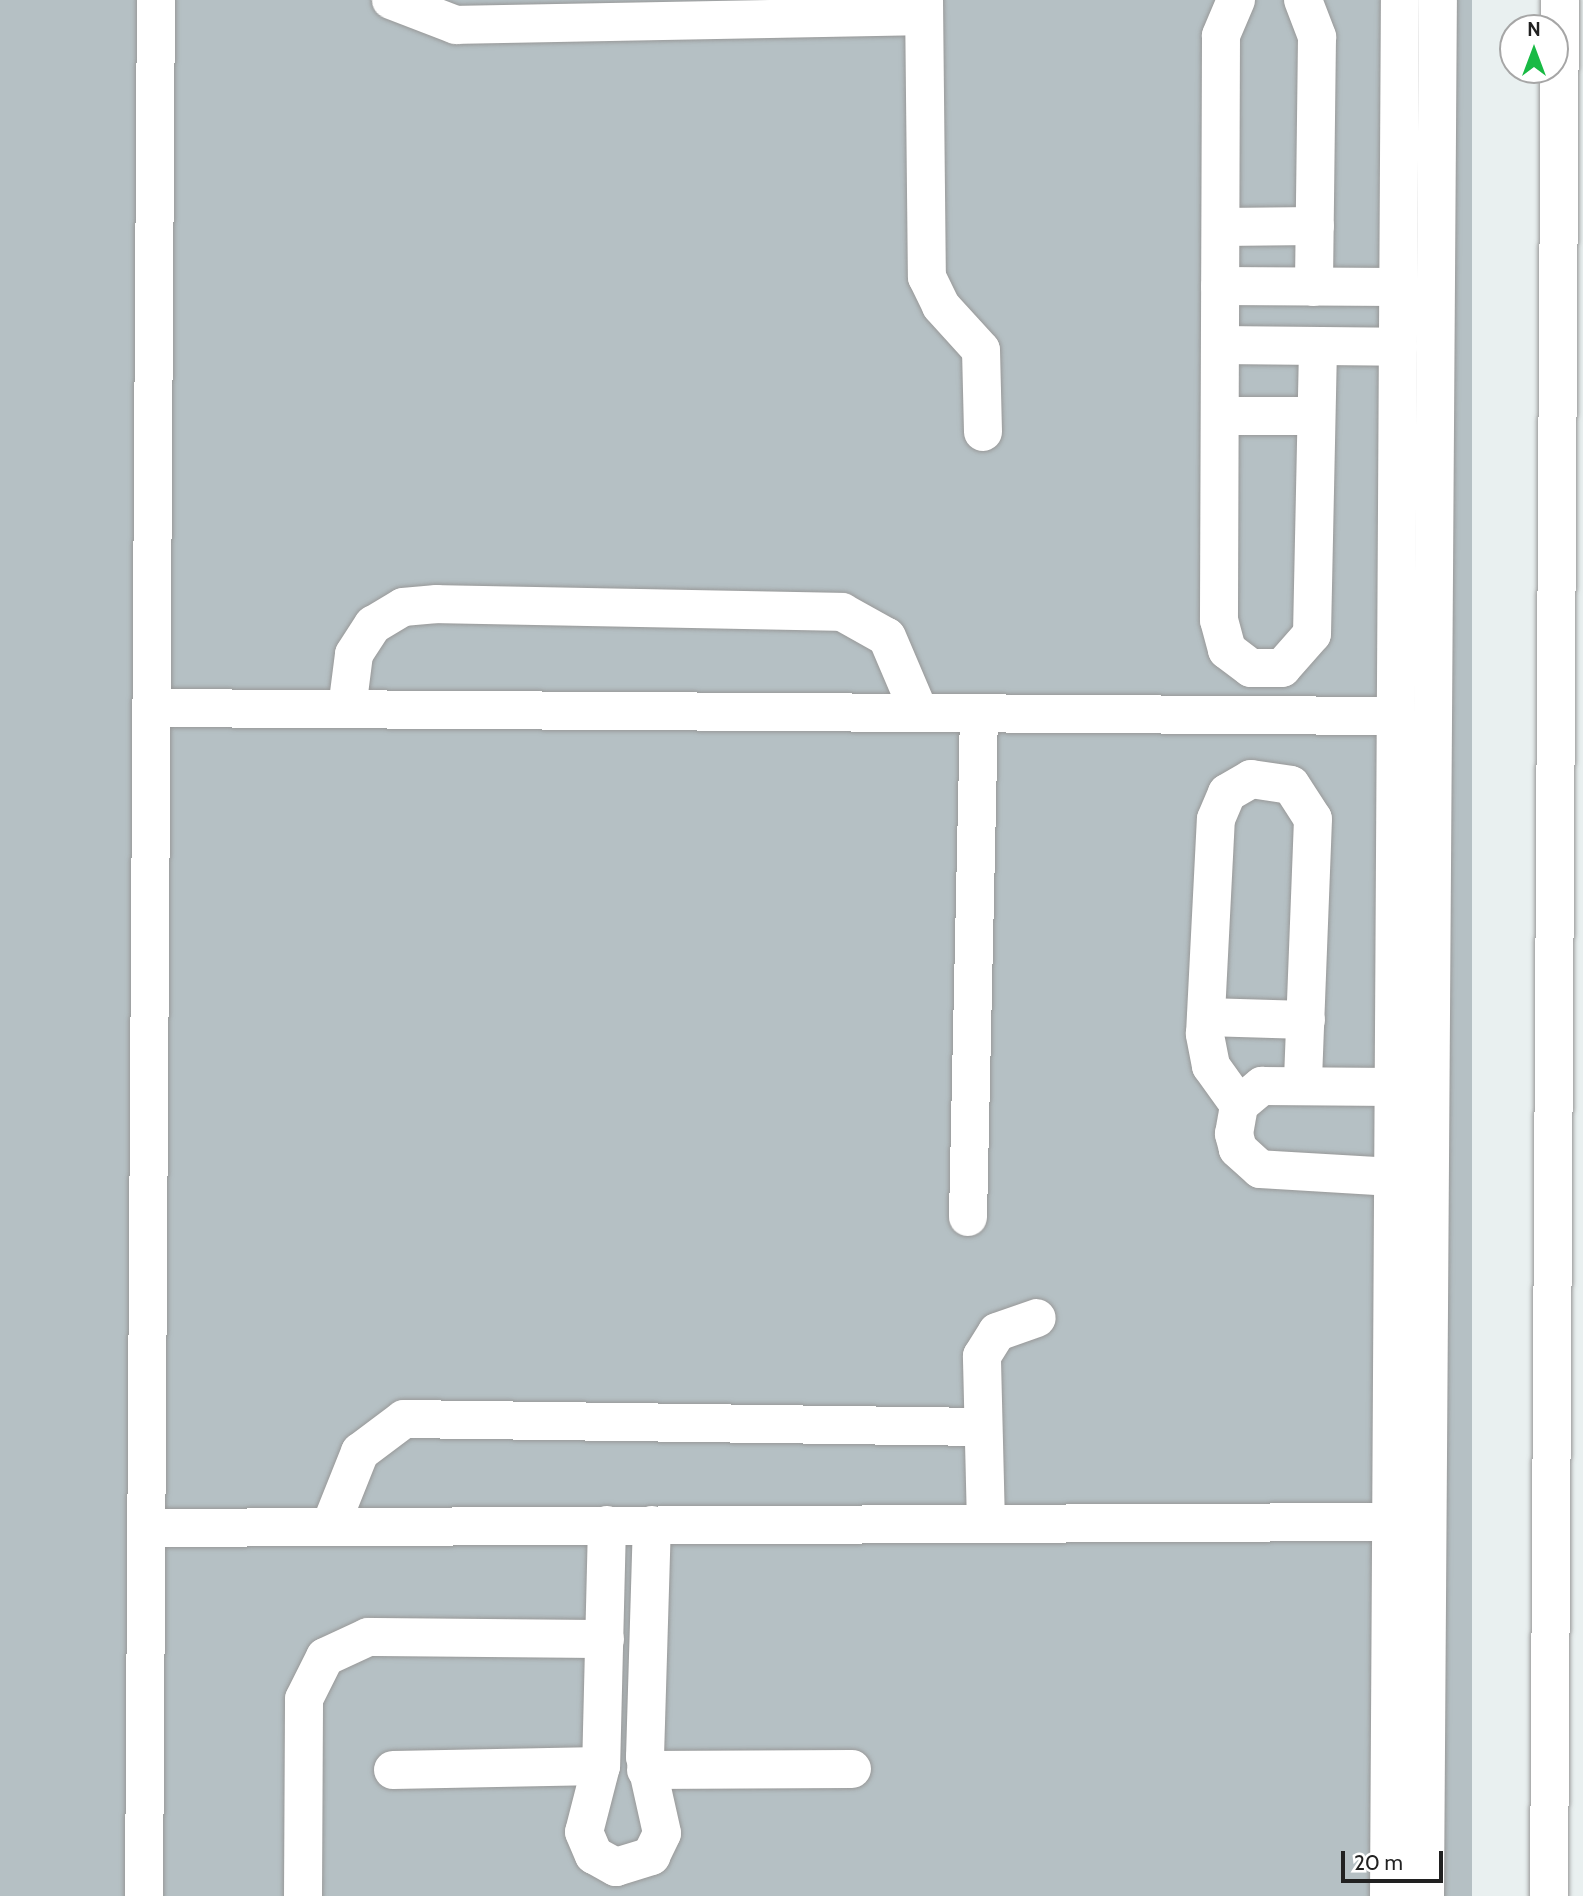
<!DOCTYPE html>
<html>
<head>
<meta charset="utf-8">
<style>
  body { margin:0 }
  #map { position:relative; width:1583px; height:1896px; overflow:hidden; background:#e9f0f0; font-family:Cabin,sans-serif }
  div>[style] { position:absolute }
  .construction>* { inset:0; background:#b5c0c4; transform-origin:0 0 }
  .roads { filter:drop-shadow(0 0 2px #989898) drop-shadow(0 0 2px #989898) }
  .minor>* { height:38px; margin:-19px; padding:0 19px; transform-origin:19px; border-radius:19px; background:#fff }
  span { translate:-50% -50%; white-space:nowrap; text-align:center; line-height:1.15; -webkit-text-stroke:6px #fff; paint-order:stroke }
  .north { position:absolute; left:1499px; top:14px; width:70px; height:70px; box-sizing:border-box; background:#fff; border:2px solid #a6a6a6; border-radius:50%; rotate:0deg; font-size:19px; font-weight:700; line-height:28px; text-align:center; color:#212121 }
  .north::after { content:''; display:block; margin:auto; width:24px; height:32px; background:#18ba44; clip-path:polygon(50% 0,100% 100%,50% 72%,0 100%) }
  .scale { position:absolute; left:1341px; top:1851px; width:102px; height:32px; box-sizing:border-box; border:4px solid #212121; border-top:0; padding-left:9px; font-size:21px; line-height:24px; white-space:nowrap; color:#212121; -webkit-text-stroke:5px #fff; paint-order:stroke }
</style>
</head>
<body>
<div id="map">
  <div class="construction">
    <div style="left:0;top:0;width:1472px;height:1896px"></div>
  </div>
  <div class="roads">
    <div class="minor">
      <div style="left:391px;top:0;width:70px;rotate:21deg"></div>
      <div style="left:456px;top:25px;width:468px;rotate:-1.1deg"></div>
      <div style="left:924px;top:0;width:277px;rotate:89.4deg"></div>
      <div style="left:927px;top:277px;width:32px;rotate:64deg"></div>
      <div style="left:941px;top:306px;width:59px;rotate:47.7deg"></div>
      <div style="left:981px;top:350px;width:82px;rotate:88.6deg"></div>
      <div style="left:1236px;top:0;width:39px;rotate:113deg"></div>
      <div style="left:1221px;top:36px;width:584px;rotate:90.2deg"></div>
      <div style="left:1219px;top:620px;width:31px;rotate:75deg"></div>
      <div style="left:1227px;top:650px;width:30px;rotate:37deg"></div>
      <div style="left:1251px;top:668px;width:31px"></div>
      <div style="left:1282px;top:668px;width:45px;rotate:-48.6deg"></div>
      <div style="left:1312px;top:634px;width:288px;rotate:-88.8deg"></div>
      <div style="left:1303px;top:0;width:40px;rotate:69deg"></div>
      <div style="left:1317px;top:37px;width:250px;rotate:90.7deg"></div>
      <div style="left:1221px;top:227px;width:94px;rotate:-0.6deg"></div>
      <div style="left:1220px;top:286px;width:178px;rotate:0.3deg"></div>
      <div style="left:1220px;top:345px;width:178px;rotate:0.6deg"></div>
      <div style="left:1220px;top:416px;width:96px"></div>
      <div style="left:154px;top:708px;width:1242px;rotate:0.37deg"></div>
      <div style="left:347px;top:709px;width:55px;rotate:-82.7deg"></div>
      <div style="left:354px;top:654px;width:35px;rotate:-57deg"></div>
      <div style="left:373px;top:625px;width:35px;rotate:-31deg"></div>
      <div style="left:403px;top:607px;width:34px;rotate:-5deg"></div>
      <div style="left:437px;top:604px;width:405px;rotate:1.1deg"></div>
      <div style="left:842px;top:612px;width:51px;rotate:29.1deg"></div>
      <div style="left:887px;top:637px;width:82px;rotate:66.9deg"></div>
      <div style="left:1206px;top:1017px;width:100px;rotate:1.7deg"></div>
      <div style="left:1239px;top:1105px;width:48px;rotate:-125.7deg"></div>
      <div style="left:1211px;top:1066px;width:33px;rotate:-101deg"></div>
      <div style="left:1205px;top:1034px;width:215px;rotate:-87.1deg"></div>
      <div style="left:1216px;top:819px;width:28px;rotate:-67deg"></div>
      <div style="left:1227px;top:793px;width:28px;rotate:-30deg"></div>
      <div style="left:1251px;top:779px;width:40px;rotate:8.5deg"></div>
      <div style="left:1291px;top:785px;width:40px;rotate:57.1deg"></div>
      <div style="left:1313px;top:819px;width:265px;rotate:92.2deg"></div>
      <div style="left:1393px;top:1177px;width:133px;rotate:-176.6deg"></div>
      <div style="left:1260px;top:1169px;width:30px;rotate:-138deg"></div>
      <div style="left:1238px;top:1149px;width:16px;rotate:-105deg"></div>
      <div style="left:1234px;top:1134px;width:29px;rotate:-80deg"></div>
      <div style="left:1239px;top:1105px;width:30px;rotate:-40deg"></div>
      <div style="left:1262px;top:1086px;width:132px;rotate:0.4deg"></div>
      <div style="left:968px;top:1217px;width:504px;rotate:-88.75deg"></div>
      <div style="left:986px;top:1524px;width:168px;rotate:-91.4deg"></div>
      <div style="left:982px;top:1356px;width:28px;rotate:-58deg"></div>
      <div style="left:997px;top:1332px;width:42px;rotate:-19.3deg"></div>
      <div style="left:607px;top:1525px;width:241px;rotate:91.4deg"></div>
      <div style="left:601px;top:1766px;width:68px;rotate:104.4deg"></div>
      <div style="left:584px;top:1832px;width:25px;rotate:67deg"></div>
      <div style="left:594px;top:1855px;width:25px;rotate:29deg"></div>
      <div style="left:616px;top:1867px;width:37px;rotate:-17deg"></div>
      <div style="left:651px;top:1856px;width:25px;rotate:-64deg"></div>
      <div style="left:662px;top:1833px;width:78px;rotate:-102.6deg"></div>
      <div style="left:645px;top:1757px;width:232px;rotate:-88.3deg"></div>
      <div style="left:330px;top:1527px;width:81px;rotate:-68.2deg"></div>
      <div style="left:360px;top:1452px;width:55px;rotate:-36.9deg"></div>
      <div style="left:404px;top:1419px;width:578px;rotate:0.79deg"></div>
      <div style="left:147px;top:1528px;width:1244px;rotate:-0.28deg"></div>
      <div style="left:393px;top:1770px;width:208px;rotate:-1.1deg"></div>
      <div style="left:646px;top:1770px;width:206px;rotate:-0.3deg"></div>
      <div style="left:144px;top:1896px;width:1896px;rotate:-89.64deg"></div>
      <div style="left:303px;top:1896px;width:197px;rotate:-89.7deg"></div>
      <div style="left:304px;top:1699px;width:47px;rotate:-63.4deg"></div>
      <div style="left:325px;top:1657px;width:47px;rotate:-24.9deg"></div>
      <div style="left:368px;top:1637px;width:237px;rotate:0.5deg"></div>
      <div style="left:1389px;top:1896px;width:1896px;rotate:-89.67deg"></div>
      <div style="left:1425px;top:1896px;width:1896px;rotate:-89.61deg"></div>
      <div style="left:1549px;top:1896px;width:1896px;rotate:-89.67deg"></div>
    </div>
  </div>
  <div class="north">N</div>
  <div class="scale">20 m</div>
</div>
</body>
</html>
